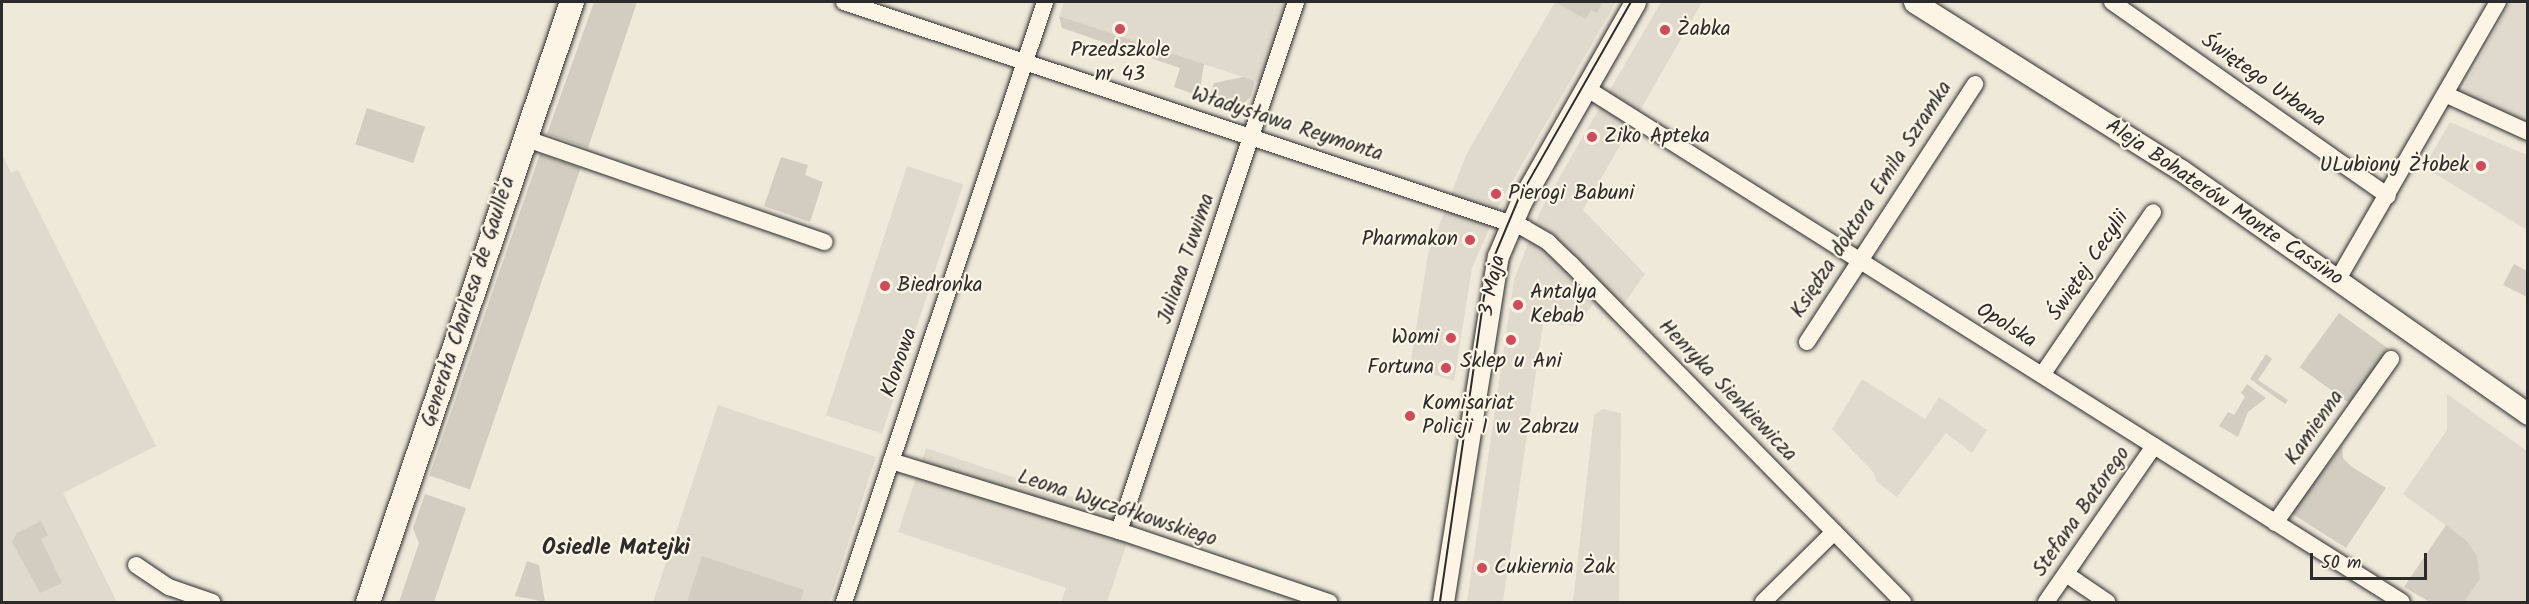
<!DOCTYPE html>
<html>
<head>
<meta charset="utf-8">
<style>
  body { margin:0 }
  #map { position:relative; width:2529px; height:604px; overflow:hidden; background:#efe9da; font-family:Kalam,sans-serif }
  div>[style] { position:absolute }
  .built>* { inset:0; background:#e0dacc; transform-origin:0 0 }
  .green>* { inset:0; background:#d2cdc0; transform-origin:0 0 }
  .roads { filter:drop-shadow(0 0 2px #2b2b2b) drop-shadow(0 0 2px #2b2b2b) }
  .minor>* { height:16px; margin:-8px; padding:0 8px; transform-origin:8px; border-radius:8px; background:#fcf5e5 }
  .tertiary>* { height:21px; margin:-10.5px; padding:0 10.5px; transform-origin:10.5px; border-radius:10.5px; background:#fcf5e5 }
  .secondary>* { height:24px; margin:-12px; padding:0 12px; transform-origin:12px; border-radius:12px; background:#fcf5e5 }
  .tram>* { height:1.5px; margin:-0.75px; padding:0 0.75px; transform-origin:0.75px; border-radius:0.75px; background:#2b2b2b }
  .dots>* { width:16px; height:16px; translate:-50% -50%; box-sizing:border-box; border:3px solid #fcf5e5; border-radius:50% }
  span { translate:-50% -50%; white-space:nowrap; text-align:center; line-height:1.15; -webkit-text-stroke:4.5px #fcf5e5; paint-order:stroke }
  .poi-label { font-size:21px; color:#2b2b2b }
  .left { translate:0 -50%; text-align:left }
  .right { translate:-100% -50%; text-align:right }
  .street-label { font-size:21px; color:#2b2b2b }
  .neighbourhood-label { font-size:22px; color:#2b2b2b; font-weight:700 }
  .frame { position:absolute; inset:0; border:3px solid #2b2b2b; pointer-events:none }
  .scale { position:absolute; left:2310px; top:553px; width:117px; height:27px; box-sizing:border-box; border:3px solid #2b2b2b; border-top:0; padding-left:8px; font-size:18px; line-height:21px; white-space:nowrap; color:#2b2b2b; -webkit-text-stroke:4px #fcf5e5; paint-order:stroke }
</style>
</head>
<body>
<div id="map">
  <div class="built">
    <div style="clip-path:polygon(1064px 2px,1289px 2px,1261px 83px,1059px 16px)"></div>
    <div style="clip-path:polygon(1555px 2px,1616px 2px,1502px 199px,1472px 268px,1454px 381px,1410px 367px,1428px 254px,1467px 153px)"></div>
    <div style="clip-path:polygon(1661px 2px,1702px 2px,1583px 210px,1645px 274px,1611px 322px,1593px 304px,1576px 326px,1543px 323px,1503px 602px,1467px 602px,1514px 280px,1541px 209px)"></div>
    <div style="clip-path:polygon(2510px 2px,2527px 4px,2527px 122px,2461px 93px)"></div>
    <div style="clip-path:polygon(2450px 122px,2527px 155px,2527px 230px,2424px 167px)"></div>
    <div style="clip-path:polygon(2px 154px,11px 173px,18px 170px,156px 446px,63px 493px,117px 602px,2px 602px)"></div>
    <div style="left:907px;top:166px;width:59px;height:262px;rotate:18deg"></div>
    <div style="clip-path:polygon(1862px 379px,1925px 419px,1939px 397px,1987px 430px,1972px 453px,1946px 433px,1897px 497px,1876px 481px,1874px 473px,1832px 429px)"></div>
    <div style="clip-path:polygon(2447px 394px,2527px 451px,2527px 602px,2464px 602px,2480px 579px,2467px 541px,2403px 494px,2447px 430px)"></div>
    <div style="clip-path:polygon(718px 405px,876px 457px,829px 602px,653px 602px)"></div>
    <div style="clip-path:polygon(1603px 409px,1621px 413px,1619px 602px,1573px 602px,1594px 415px)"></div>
    <div style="clip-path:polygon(926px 448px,1135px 518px,1107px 602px,1061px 602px,1066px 588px,898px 532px)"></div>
  </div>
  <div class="green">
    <div style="clip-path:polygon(594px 2px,637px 2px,588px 148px,547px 134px)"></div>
    <div style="clip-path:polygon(1555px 2px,1603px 2px,1597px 13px,1591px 10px,1586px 19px)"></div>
    <div style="clip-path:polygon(1059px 16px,1204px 64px,1199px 96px,1174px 87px,1180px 68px,1062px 28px)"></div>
    <div style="clip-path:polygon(1243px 77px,1255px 81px,1251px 96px,1239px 109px,1209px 99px,1214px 83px)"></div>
    <div style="left:367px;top:108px;width:61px;height:38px;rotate:18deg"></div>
    <div style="left:540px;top:154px;width:43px;height:340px;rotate:19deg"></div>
    <div style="clip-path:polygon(781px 157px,808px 165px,805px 175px,823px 182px,810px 222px,764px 206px)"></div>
    <div style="clip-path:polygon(2514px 264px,2527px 271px,2527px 297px,2503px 285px)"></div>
    <div style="left:2339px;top:313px;width:61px;height:67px;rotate:36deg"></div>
    <div style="clip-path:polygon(2266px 354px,2272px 359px,2258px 380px,2288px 400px,2285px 404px,2250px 379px)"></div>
    <div style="clip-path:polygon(2247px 384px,2266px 398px,2248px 412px,2238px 437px,2219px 426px,2228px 412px,2234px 415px,2245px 397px,2241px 393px)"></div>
    <div style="clip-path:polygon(2342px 446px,2343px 458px,2352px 467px,2386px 488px,2346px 548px,2291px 513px)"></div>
    <div style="clip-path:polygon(425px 494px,466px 508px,434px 602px,399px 602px,419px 543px,413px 528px)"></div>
    <div style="clip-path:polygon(41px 521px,48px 535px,41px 539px,62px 583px,40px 593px,12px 542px,17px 533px)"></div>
    <div style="clip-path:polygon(2446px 525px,2467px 541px,2477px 556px,2480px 579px,2464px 602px,2430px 602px,2404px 587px)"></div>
    <div style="clip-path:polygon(702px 556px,804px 590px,800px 602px,687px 602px)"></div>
    <div style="clip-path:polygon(527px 561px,539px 565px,545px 602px,515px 596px)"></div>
  </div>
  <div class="roads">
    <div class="minor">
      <div style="left:844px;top:2px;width:717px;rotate:18.38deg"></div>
      <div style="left:1524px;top:228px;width:28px;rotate:30deg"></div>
      <div style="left:1548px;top:242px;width:32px;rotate:44deg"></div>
      <div style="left:1571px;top:264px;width:474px;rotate:45.5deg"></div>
      <div style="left:2112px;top:2px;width:337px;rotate:35.1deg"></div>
      <div style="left:1586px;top:88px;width:964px;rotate:32.21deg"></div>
      <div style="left:2447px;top:95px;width:89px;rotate:24.6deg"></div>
      <div style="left:524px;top:138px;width:318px;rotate:19.1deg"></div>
      <div style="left:2338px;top:279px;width:320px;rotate:-60deg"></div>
      <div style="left:1807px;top:342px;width:308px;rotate:-56.9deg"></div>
      <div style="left:2042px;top:375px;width:197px;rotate:-55.7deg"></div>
      <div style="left:891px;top:461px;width:239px;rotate:17.1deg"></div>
      <div style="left:1119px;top:531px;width:222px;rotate:18.7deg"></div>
      <div style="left:2275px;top:523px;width:201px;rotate:-54.7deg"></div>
      <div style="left:1119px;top:531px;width:558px;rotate:-71.5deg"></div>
      <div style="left:136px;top:565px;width:40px;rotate:34deg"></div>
      <div style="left:169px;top:587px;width:46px;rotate:19.2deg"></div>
      <div style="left:2066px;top:574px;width:50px;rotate:34.3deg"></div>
      <div style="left:844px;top:602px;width:633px;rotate:-71.48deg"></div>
      <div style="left:1763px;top:602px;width:100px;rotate:-44.6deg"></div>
      <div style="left:2046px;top:602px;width:190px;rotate:-55.3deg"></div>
    </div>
    <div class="tertiary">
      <div style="left:1914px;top:2px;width:315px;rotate:32.2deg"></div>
      <div style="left:2181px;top:170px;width:424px;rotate:35.1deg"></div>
      <div style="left:1443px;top:602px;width:350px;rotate:-81deg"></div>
      <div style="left:1498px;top:256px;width:59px;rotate:-66.9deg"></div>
      <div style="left:1521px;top:202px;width:230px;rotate:-60.3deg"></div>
    </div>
    <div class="secondary">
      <div style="left:368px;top:602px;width:634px;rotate:-71.22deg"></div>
    </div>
  </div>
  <div class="tram">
    <div style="left:1440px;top:602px;width:308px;rotate:-81.8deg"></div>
    <div style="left:1484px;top:297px;width:43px;rotate:-75.3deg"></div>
    <div style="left:1495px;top:255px;width:60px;rotate:-67.3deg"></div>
    <div style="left:1518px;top:200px;width:228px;rotate:-60.3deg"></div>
  </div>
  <div class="dots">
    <div style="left:1120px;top:29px;background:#d1495b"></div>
    <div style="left:1665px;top:30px;background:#d1495b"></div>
    <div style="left:1592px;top:137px;background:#d1495b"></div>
    <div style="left:2481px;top:166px;background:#d1495b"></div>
    <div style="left:1496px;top:194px;background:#d1495b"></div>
    <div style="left:1470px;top:240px;background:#d1495b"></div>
    <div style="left:885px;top:286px;background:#d1495b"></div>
    <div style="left:1518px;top:305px;background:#d1495b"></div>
    <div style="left:1451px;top:338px;background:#d1495b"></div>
    <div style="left:1511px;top:340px;background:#d1495b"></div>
    <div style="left:1446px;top:368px;background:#d1495b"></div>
    <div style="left:1410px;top:416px;background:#d1495b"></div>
    <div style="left:1482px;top:568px;background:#d1495b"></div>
  </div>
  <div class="poi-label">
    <span class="left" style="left:1677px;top:30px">Żabka</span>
    <span style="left:1120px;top:63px">Przedszkole<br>nr 43</span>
    <span class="left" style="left:1604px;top:137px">Ziko Apteka</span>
    <span class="right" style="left:2469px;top:166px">ULubiony Żłobek</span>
    <span class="left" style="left:1508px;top:194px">Pierogi Babuni</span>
    <span class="right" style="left:1458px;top:240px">Pharmakon</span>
    <span class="left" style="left:897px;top:286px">Biedronka</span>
    <span class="left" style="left:1530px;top:305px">Antalya<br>Kebab</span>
    <span class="right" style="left:1439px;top:338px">Womi</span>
    <span style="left:1511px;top:362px">Sklep u Ani</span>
    <span class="right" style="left:1434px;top:368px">Fortuna</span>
    <span class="left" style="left:1422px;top:416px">Komisariat<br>Policji I w Zabrzu</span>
    <span class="left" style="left:1494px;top:568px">Cukiernia Żak</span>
  </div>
  <div class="street-label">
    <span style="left:2263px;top:81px;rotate:35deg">Świętego Urbana</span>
    <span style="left:1287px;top:125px;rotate:18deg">Władysława Reymonta</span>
    <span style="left:1872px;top:200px;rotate:-57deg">Księdza doktora Emila Szramka</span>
    <span style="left:2224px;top:203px;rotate:34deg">Aleja Bohaterów Monte Cassino</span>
    <span style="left:1187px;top:259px;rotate:-71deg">Juliana Tuwima</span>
    <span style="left:2089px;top:266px;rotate:-56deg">Świętej Cecylii</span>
    <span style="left:1493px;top:286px;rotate:-78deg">3 Maja</span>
    <span style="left:469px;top:302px;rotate:-72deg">Generała Charlesa de Gaulle'a</span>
    <span style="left:2006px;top:326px;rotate:32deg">Opolska</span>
    <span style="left:900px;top:363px;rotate:-71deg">Klonowa</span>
    <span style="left:1727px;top:391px;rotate:46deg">Henryka Sienkiewicza</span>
    <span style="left:2315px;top:428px;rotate:-55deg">Kamienna</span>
    <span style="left:1117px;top:509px;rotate:18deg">Leona Wyczółkowskiego</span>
    <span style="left:2082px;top:512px;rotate:-55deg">Stefana Batorego</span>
  </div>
  <div class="neighbourhood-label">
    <span style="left:616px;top:549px">Osiedle Matejki</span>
  </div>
  <div class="frame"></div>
  <div class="scale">50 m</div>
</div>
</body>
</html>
